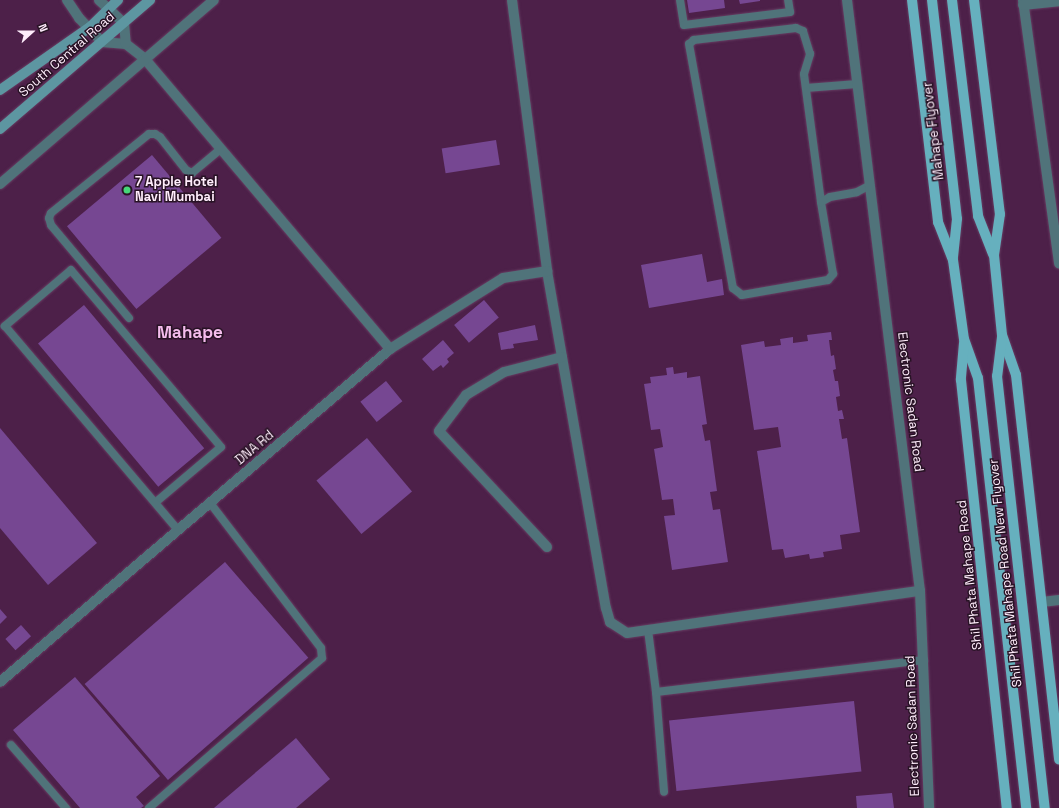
<!DOCTYPE html>
<html>
<head>
<meta charset="utf-8">
<style>
  body { margin:0 }
  #map { position:relative; width:1059px; height:808px; overflow:hidden; background:#4d2049; font-family:"Space Grotesk",sans-serif }
  div>[style] { position:absolute }
  .building>* { inset:0; background:#764792; transform-origin:0 0 }
  .roads { filter:drop-shadow(0 0 1px #663d62) drop-shadow(0 0 1px #663d62) }
  .lane>* { height:8px; margin:-4px; padding:0 4px; transform-origin:4px; border-radius:4px; background:#50737a }
  .street>* { height:10px; margin:-5px; padding:0 5px; transform-origin:5px; border-radius:5px; background:#50737a }
  .secondary>* { height:10px; margin:-5px; padding:0 5px; transform-origin:5px; border-radius:5px; background:#5d96a1 }
  .primary>* { height:10px; margin:-5px; padding:0 5px; transform-origin:5px; border-radius:5px; background:#66b0be }
  .dots>* { width:11px; height:11px; translate:-50% -50%; box-sizing:border-box; border:2px solid #281325; border-radius:50% }
  span { translate:-50% -50%; white-space:nowrap; text-align:center; line-height:1.15; -webkit-text-stroke:3px #281325; paint-order:stroke }
  .street-label { font-size:13px; color:#ffedfc }
  .poi-label { font-size:13px; color:#ffedfc; font-weight:700 }
  .left { translate:0 -50%; text-align:left }
  .district-label { font-size:17px; color:#f4bcec; font-weight:700 }
  .north { position:absolute; left:12px; top:12px; width:40px; height:40px; -webkit-text-stroke:3px #281325; paint-order:stroke; rotate:69deg; font-size:11px; font-weight:700; line-height:16px; text-align:center; color:#ffedfc }
  .north::after { content:''; display:block; margin:auto; width:14px; height:18px; background:#ffedfc; clip-path:polygon(50% 0,100% 100%,50% 72%,0 100%) }
</style>
</head>
<body>
<div id="map">
  <div class="building">
    <div style="clip-path:polygon(687px 0,724px 0,725px 8px,689px 13px)"></div>
    <div style="clip-path:polygon(739px 0,760px 0,760px 1px,740px 4px)"></div>
    <div style="left:496px;top:140px;width:25px;height:55px;rotate:81deg"></div>
    <div style="left:152px;top:155px;width:108px;height:111px;rotate:50deg"></div>
    <div style="clip-path:polygon(702px 254px,707px 282px,722px 279px,724px 295px,649px 308px,641px 265px)"></div>
    <div style="left:484px;top:300px;width:23px;height:39px;rotate:50deg"></div>
    <div style="left:84px;top:305px;width:187px;height:60px;rotate:50deg"></div>
    <div style="clip-path:polygon(535px 325px,538px 340px,513px 344px,514px 348px,501px 350px,498px 333px)"></div>
    <div style="clip-path:polygon(831px 332px,832px 340px,829px 340px,831px 356px,834px 355px,836px 369px,833px 370px,835px 381px,838px 381px,840px 396px,836px 397px,838px 411px,842px 410px,844px 419px,839px 419px,842px 439px,847px 438px,860px 532px,840px 535px,842px 549px,823px 552px,824px 557px,810px 559px,809px 554px,785px 558px,783px 549px,772px 550px,757px 451px,781px 447px,778px 427px,754px 430px,741px 345px,764px 341px,765px 347px,781px 345px,780px 339px,793px 337px,793px 343px,808px 341px,807px 335px)"></div>
    <div style="clip-path:polygon(443px 340px,454px 353px,447px 359px,449px 362px,443px 368px,441px 365px,433px 371px,422px 359px)"></div>
    <div style="clip-path:polygon(673px 367px,674px 374px,687px 372px,687px 378px,700px 376px,707px 424px,702px 425px,705px 441px,710px 440px,717px 491px,710px 492px,713px 510px,720px 509px,728px 562px,672px 570px,664px 516px,675px 515px,673px 499px,662px 500px,654px 449px,663px 447px,660px 429px,651px 430px,644px 384px,651px 383px,650px 377px,667px 375px,666px 368px)"></div>
    <div style="left:386px;top:381px;width:26px;height:33px;rotate:51deg"></div>
    <div style="clip-path:polygon(0 428px,97px 543px,48px 585px,0 528px)"></div>
    <div style="left:367px;top:438px;width:70px;height:66px;rotate:50deg"></div>
    <div style="left:225px;top:562px;width:127px;height:186px;rotate:49deg"></div>
    <div style="clip-path:polygon(0 609px,7px 617px,0 624px)"></div>
    <div style="left:21px;top:625px;width:15px;height:21px;rotate:48deg"></div>
    <div style="clip-path:polygon(75px 677px,160px 776px,136px 797px,144px 806px,141px 808px,80px 808px,13px 730px)"></div>
    <div style="left:854px;top:701px;width:71px;height:186px;rotate:84deg"></div>
    <div style="clip-path:polygon(296px 738px,330px 779px,296px 808px,214px 808px)"></div>
    <div style="clip-path:polygon(892px 793px,894px 808px,857px 808px,856px 796px)"></div>
  </div>
  <div class="roads">
    <div class="lane">
      <div style="left:680px;top:0;width:25px;rotate:81deg"></div>
      <div style="left:684px;top:25px;width:107px;rotate:-7deg"></div>
      <div style="left:790px;top:12px;width:12px;rotate:-99deg"></div>
      <div style="left:806px;top:88px;width:51px;rotate:-4.5deg"></div>
      <div style="left:821px;top:202px;width:129px;rotate:-97.6deg"></div>
      <div style="left:804px;top:74px;width:21px;rotate:-73deg"></div>
      <div style="left:810px;top:54px;width:24px;rotate:-107deg"></div>
      <div style="left:803px;top:31px;width:8px;rotate:-157deg"></div>
      <div style="left:796px;top:28px;width:103px;rotate:173.3deg"></div>
      <div style="left:694px;top:40px;width:6px;rotate:141deg"></div>
      <div style="left:689px;top:44px;width:248px;rotate:79.8deg"></div>
      <div style="left:733px;top:288px;width:11px;rotate:38deg"></div>
      <div style="left:742px;top:295px;width:87px;rotate:-9.9deg"></div>
      <div style="left:828px;top:280px;width:8px;rotate:-50deg"></div>
      <div style="left:833px;top:274px;width:73px;rotate:-99.5deg"></div>
      <div style="left:821px;top:202px;width:10px;rotate:-29deg"></div>
      <div style="left:830px;top:197px;width:27px;rotate:-10deg"></div>
      <div style="left:857px;top:192px;width:15px;rotate:-28deg"></div>
      <div style="left:129px;top:318px;width:121px;rotate:-130deg"></div>
      <div style="left:51px;top:225px;width:7px;rotate:-106deg"></div>
      <div style="left:49px;top:218px;width:5px;rotate:-68deg"></div>
      <div style="left:51px;top:213px;width:126px;rotate:-38.9deg"></div>
      <div style="left:149px;top:134px;width:6px"></div>
      <div style="left:155px;top:134px;width:6px;rotate:31deg"></div>
      <div style="left:160px;top:137px;width:42px;rotate:51.8deg"></div>
      <div style="left:186px;top:170px;width:7px;rotate:27deg"></div>
      <div style="left:192px;top:173px;width:38px;rotate:-40deg"></div>
      <div style="left:156px;top:502px;width:85px;rotate:-40.2deg"></div>
      <div style="left:221px;top:447px;width:232px;rotate:-130.3deg"></div>
      <div style="left:71px;top:270px;width:87px;rotate:139.7deg"></div>
      <div style="left:5px;top:326px;width:267px;rotate:49.7deg"></div>
      <div style="left:648px;top:630px;width:63px;rotate:82.6deg"></div>
      <div style="left:656px;top:692px;width:100px;rotate:85.4deg"></div>
      <div style="left:656px;top:692px;width:270px;rotate:-6.8deg"></div>
      <div style="left:11px;top:745px;width:84px;rotate:48.9deg"></div>
      <div style="left:149px;top:808px;width:229px;rotate:-40.9deg"></div>
      <div style="left:322px;top:658px;width:10px;rotate:-96deg"></div>
      <div style="left:321px;top:648px;width:183px;rotate:-127.4deg"></div>
    </div>
    <div class="street">
      <div style="left:67px;top:0;width:22px;rotate:56deg"></div>
      <div style="left:79px;top:18px;width:33px;rotate:46deg"></div>
      <div style="left:102px;top:42px;width:24px;rotate:5deg"></div>
      <div style="left:126px;top:44px;width:24px;rotate:38deg"></div>
      <div style="left:145px;top:59px;width:380px;rotate:49.8deg"></div>
      <div style="left:99px;top:0;width:34px;rotate:43deg"></div>
      <div style="left:124px;top:23px;width:21px;rotate:85deg"></div>
      <div style="left:512px;top:0;width:273px;rotate:82.6deg"></div>
      <div style="left:547px;top:271px;width:342px;rotate:80.1deg"></div>
      <div style="left:606px;top:608px;width:15px;rotate:74deg"></div>
      <div style="left:610px;top:622px;width:20px;rotate:33deg"></div>
      <div style="left:627px;top:633px;width:296px;rotate:-8.2deg"></div>
      <div style="left:847px;top:0;width:595px;rotate:82.96deg"></div>
      <div style="left:920px;top:591px;width:217px;rotate:87.6deg"></div>
      <div style="left:1023px;top:0;width:266px;rotate:82.2deg"></div>
      <div style="left:1023px;top:5px;width:36px;rotate:-6deg"></div>
      <div style="left:0;top:184px;width:282px;rotate:-40.7deg"></div>
      <div style="left:547px;top:547px;width:158px;rotate:-133deg"></div>
      <div style="left:439px;top:431px;width:45px;rotate:-53.1deg"></div>
      <div style="left:466px;top:395px;width:44px;rotate:-31.2deg"></div>
      <div style="left:504px;top:372px;width:60px;rotate:-14.5deg"></div>
      <div style="left:1042px;top:602px;width:17px;rotate:-7deg"></div>
      <div style="left:0;top:682px;width:513px;rotate:-40.49deg"></div>
      <div style="left:390px;top:349px;width:133px;rotate:-32.1deg"></div>
      <div style="left:503px;top:278px;width:45px;rotate:-9deg"></div>
    </div>
    <div class="secondary">
      <div style="left:0;top:90px;width:110px;rotate:-35deg"></div>
      <div style="left:90px;top:27px;width:39px;rotate:-44deg"></div>
      <div style="left:0;top:129px;width:198px;rotate:-40.7deg"></div>
    </div>
    <div class="primary">
      <div style="left:912px;top:0;width:224px;rotate:83.3deg"></div>
      <div style="left:938px;top:222px;width:41px;rotate:68.5deg"></div>
      <div style="left:953px;top:260px;width:80px;rotate:82.1deg"></div>
      <div style="left:964px;top:339px;width:41px;rotate:70.3deg"></div>
      <div style="left:978px;top:378px;width:433px;rotate:83.6deg"></div>
      <div style="left:932px;top:0;width:220px;rotate:83.5deg"></div>
      <div style="left:957px;top:219px;width:39px;rotate:96deg"></div>
      <div style="left:952px;top:0;width:218px;rotate:83.1deg"></div>
      <div style="left:978px;top:216px;width:41px;rotate:68.5deg"></div>
      <div style="left:974px;top:0;width:216px;rotate:83.1deg"></div>
      <div style="left:1000px;top:214px;width:41px;rotate:98.3deg"></div>
      <div style="left:994px;top:255px;width:80px;rotate:84.3deg"></div>
      <div style="left:1002px;top:335px;width:42px;rotate:70.7deg"></div>
      <div style="left:1016px;top:375px;width:387px;rotate:83.6deg"></div>
      <div style="left:1002px;top:337px;width:39px;rotate:97deg"></div>
      <div style="left:997px;top:376px;width:435px;rotate:83.7deg"></div>
      <div style="left:964px;top:343px;width:37px;rotate:95deg"></div>
      <div style="left:961px;top:380px;width:430px;rotate:83.9deg"></div>
    </div>
  </div>
  <div class="dots">
    <div style="left:127px;top:190px;background:#46d779"></div>
  </div>
  <div class="street-label">
    <span style="left:67px;top:55px;rotate:-41deg">South Central Road</span>
    <span style="left:934px;top:131px;rotate:-97deg">Mahape Flyover</span>
    <span style="left:910px;top:402px;rotate:83deg">Electronic Sadan Road</span>
    <span style="left:255px;top:448px;rotate:-40deg">DNA Rd</span>
    <span style="left:1006px;top:573px;rotate:-96deg">Shil Phata Mahape Road New Flyover</span>
    <span style="left:970px;top:575px;rotate:-96deg">Shil Phata Mahape Road</span>
    <span style="left:913px;top:726px;rotate:-92deg">Electronic Sadan Road</span>
  </div>
  <div class="poi-label">
    <span class="left" style="left:135px;top:190px">7 Apple Hotel<br>Navi Mumbai</span>
  </div>
  <div class="district-label">
    <span style="left:190px;top:333px">Mahape</span>
  </div>
  <div class="north">N</div>
</div>
</body>
</html>
